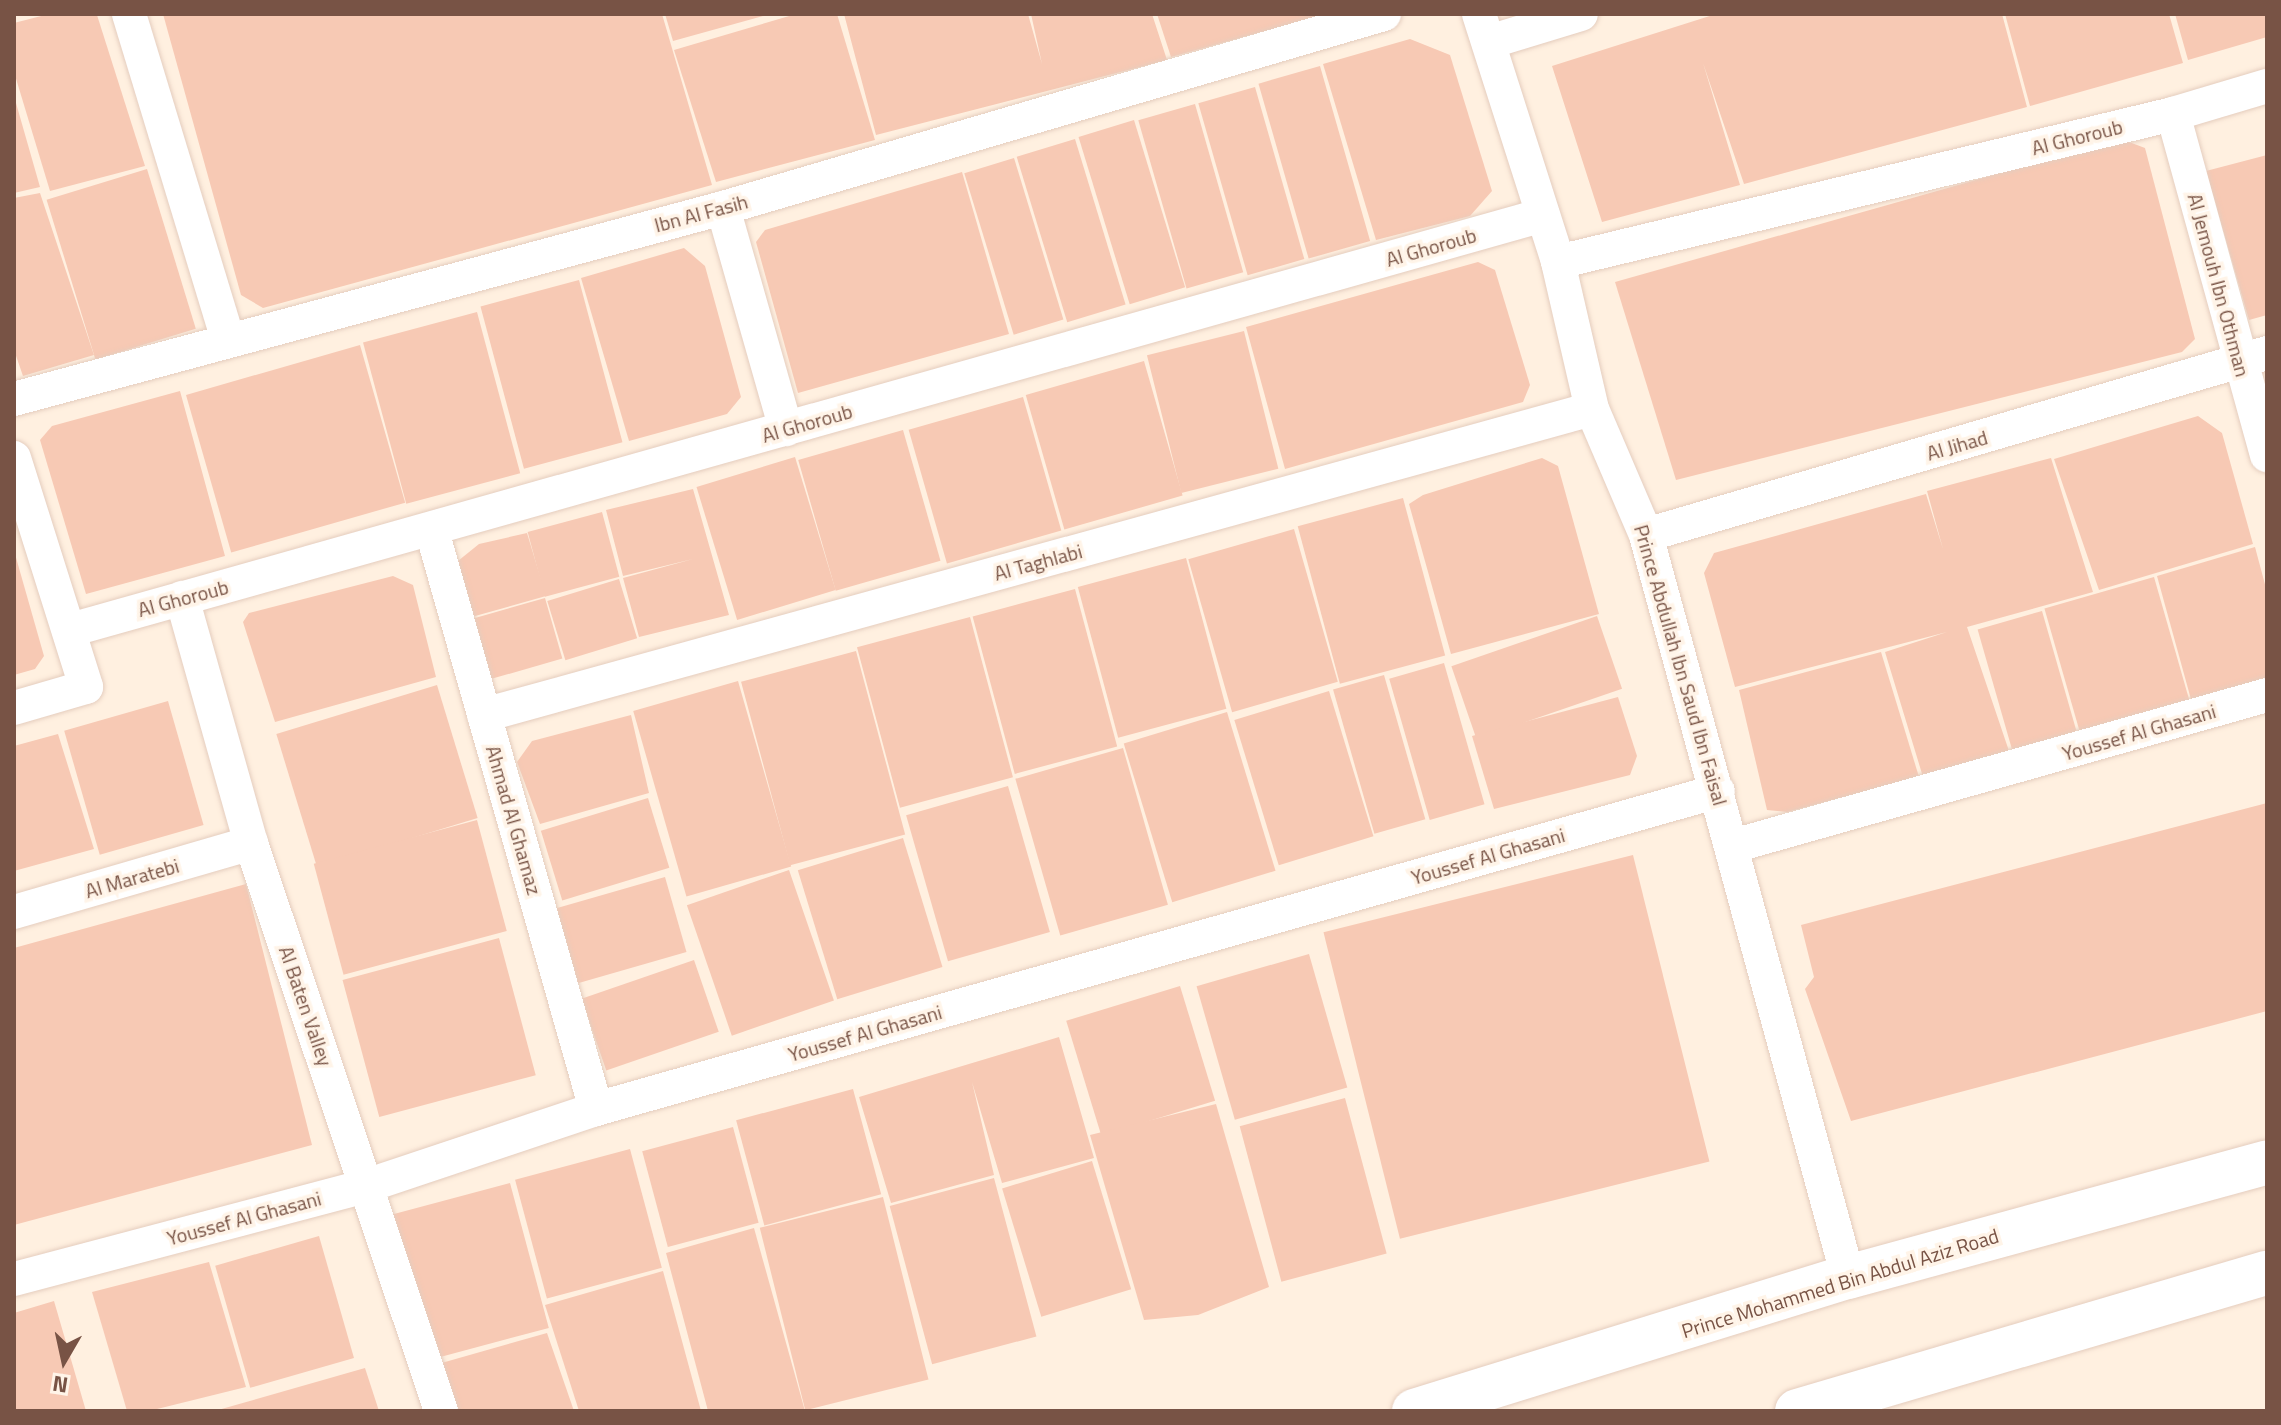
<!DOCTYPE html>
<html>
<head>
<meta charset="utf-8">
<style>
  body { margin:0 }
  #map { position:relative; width:2281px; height:1425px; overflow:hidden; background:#fff0e0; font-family:"Titillium Web",sans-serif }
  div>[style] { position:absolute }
  .building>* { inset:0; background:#f7c9b4; transform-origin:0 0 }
  .roads { filter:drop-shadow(0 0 2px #e5cdbe) drop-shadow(0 0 2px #e5cdbe) }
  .minor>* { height:34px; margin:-17px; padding:0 17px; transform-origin:17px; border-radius:17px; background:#fff }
  .secondary>* { height:44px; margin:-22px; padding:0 22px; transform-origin:22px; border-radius:22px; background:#fff }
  span { translate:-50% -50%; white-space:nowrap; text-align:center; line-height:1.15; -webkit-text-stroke:7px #fff4e8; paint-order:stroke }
  .street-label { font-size:20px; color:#785345 }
  .frame { position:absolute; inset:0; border:16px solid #785345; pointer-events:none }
  .north { position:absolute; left:24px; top:1321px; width:80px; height:80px; -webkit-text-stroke:6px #fff4e8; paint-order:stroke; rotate:189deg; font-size:22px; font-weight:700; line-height:32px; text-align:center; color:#785345 }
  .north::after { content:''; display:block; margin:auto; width:28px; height:36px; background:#785345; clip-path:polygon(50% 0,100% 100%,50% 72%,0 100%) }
</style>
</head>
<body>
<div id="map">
  <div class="building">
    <div style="clip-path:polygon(49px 14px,97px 15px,145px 166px,50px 191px,14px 72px,14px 23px)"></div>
    <div style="clip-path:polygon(163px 14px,662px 14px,712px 185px,263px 308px,241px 295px)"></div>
    <div style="clip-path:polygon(665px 14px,767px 14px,767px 15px,673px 41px)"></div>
    <div style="clip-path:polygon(796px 14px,837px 14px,875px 140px,716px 182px,674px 50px)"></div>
    <div style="clip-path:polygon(844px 14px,1028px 14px,1042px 64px,1031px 14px,1152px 14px,1167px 60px,876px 135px)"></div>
    <div style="clip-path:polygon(1157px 14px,1323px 14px,1323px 15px,1171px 57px)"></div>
    <div style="clip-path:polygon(1716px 14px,2002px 14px,2027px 107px,1744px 184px,1703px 63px,1740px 185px,1602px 222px,1552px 66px)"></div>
    <div style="clip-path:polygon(2005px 14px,2169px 14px,2183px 63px,2030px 106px)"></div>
    <div style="clip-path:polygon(2175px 14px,2267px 14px,2267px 37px,2188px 60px)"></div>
    <div style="clip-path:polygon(1410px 39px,1450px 55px,1492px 191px,1470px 216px,1376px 240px,1323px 64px)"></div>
    <div style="left:1320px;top:66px;width:182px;height:64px;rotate:74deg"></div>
    <div style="left:1255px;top:87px;width:179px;height:59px;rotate:74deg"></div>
    <div style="clip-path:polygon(14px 96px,40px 187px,14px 193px)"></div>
    <div style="left:1195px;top:104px;width:175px;height:59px;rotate:74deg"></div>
    <div style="left:1134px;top:120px;width:175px;height:58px;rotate:73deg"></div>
    <div style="left:1075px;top:139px;width:173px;height:61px;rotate:73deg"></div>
    <div style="clip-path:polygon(2121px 139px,2145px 148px,2195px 339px,2182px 352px,1676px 480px,1615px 282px)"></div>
    <div style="clip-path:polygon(2267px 155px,2267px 315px,2249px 320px,2206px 171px)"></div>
    <div style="left:1014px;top:158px;width:169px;height:52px;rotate:73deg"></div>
    <div style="left:147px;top:169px;width:167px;height:105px;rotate:73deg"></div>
    <div style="clip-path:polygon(962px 172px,1009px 334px,798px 393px,756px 242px,765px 230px)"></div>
    <div style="clip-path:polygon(40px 193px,94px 355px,23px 376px,14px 350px,14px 198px)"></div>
    <div style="clip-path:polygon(684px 248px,705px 266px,741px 397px,727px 414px,629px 441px,581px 278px)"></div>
    <div style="clip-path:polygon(1478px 262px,1495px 270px,1530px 385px,1523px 402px,1285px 469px,1246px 327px)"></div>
    <div style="left:579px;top:280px;width:168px;height:102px;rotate:75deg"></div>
    <div style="left:477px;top:312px;width:167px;height:118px;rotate:75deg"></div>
    <div style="left:1244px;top:331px;width:142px;height:100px;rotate:76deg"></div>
    <div style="left:360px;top:345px;width:164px;height:181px;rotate:74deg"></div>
    <div style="left:1144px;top:361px;width:140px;height:123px;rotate:74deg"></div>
    <div style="clip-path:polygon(180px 391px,225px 556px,86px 594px,40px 440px,52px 426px)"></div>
    <div style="left:1023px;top:397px;width:139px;height:119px;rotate:74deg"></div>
    <div style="clip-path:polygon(2198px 416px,2222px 433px,2253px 544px,2099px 590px,2054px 459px)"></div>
    <div style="left:903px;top:430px;width:136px;height:109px;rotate:74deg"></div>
    <div style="left:795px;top:457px;width:139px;height:103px;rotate:73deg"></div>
    <div style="clip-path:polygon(1542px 458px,1558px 466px,1599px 614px,1451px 654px,1409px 504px,1423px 495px)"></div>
    <div style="clip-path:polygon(2051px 458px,2093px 592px,1967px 627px,2009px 751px,1923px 777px,1885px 652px,1947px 632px,1735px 687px,1704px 573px,1714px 553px,1926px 494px,1943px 549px,1927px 491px)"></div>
    <div style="clip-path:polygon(693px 489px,729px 615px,639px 637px,623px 578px,693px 559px,623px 576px,606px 510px)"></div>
    <div style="left:1403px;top:498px;width:163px;height:109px;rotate:75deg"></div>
    <div style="left:602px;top:512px;width:67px;height:77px;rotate:75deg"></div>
    <div style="left:1294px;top:529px;width:159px;height:110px;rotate:74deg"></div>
    <div style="clip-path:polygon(527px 533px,546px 596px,468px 618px,453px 565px,479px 544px)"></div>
    <div style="clip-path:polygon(2255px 547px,2267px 592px,2267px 684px,2192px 703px,2157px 576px)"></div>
    <div style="clip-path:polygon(15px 554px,44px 656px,35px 669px,14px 675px)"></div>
    <div style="left:1186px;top:558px;width:156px;height:112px;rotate:75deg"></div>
    <div style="clip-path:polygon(393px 576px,413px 585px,436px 677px,275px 722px,243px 622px,249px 613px)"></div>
    <div style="left:2154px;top:577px;width:130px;height:114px;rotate:74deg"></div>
    <div style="left:619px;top:579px;width:62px;height:75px;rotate:73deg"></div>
    <div style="left:1075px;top:589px;width:163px;height:106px;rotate:75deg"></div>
    <div style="left:545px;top:598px;width:63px;height:80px;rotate:74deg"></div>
    <div style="left:2042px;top:611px;width:126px;height:67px;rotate:74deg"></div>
    <div style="left:1597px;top:616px;width:77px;height:154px;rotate:71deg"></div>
    <div style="left:970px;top:617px;width:166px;height:117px;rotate:75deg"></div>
    <div style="left:856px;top:651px;width:190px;height:119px;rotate:75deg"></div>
    <div style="clip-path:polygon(1881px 652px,1919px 777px,1787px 812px,1767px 810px,1739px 690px)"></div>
    <div style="left:1444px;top:663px;width:147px;height:57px;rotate:74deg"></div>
    <div style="left:1384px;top:675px;width:150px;height:53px;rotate:74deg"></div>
    <div style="left:738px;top:681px;width:193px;height:109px;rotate:74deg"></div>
    <div style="left:437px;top:685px;width:139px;height:168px;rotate:73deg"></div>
    <div style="left:1329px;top:691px;width:152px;height:99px;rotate:73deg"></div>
    <div style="clip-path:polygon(1618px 697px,1637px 756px,1630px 775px,1494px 809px,1472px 736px)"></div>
    <div style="left:168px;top:701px;width:129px;height:108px;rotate:74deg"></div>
    <div style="left:1227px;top:712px;width:166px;height:108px;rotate:73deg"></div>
    <div style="clip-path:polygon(631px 715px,649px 793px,540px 824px,517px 762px,532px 741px)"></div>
    <div style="clip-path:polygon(58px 734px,94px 849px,14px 871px,14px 746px)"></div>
    <div style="left:1123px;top:748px;width:163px;height:112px;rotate:74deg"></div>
    <div style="left:1008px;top:786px;width:152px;height:106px;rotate:74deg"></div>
    <div style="left:648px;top:798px;width:73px;height:112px;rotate:73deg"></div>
    <div style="clip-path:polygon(2267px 803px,2267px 1011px,1851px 1121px,1805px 989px,1814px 977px,1801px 925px)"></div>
    <div style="left:477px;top:820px;width:115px;height:169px;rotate:75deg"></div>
    <div style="left:903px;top:838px;width:135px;height:110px;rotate:73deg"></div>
    <div style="left:1633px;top:855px;width:316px;height:319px;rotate:76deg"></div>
    <div style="left:789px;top:870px;width:138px;height:108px;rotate:71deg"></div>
    <div style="left:665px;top:877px;width:78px;height:113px;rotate:74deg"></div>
    <div style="clip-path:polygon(246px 884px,312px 1145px,14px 1225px,14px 948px)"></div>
    <div style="left:499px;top:938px;width:142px;height:162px;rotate:75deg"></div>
    <div style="left:1309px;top:954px;width:139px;height:117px;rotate:74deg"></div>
    <div style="left:694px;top:960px;width:76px;height:119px;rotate:71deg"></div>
    <div style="left:1180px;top:986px;width:120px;height:119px;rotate:73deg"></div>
    <div style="clip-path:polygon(1059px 1037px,1094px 1158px,1002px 1183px,972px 1082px,994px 1175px,891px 1203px,859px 1097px)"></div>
    <div style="left:853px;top:1089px;width:109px;height:121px;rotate:75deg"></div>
    <div style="left:1345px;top:1098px;width:161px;height:109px;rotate:75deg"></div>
    <div style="clip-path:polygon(1216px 1104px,1269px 1287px,1198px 1315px,1144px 1320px,1090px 1135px)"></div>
    <div style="left:733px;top:1127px;width:99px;height:94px;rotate:75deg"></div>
    <div style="left:630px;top:1149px;width:123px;height:119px;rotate:75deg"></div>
    <div style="left:1092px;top:1161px;width:134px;height:94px;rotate:73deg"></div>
    <div style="left:994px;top:1178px;width:164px;height:108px;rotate:75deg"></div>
    <div style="left:510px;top:1183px;width:150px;height:122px;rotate:75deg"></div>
    <div style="left:883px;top:1197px;width:188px;height:127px;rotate:76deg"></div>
    <div style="clip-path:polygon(754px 1228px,805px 1411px,708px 1411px,666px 1253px)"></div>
    <div style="left:319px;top:1236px;width:127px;height:108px;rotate:74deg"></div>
    <div style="clip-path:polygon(209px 1262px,246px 1387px,149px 1411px,127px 1411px,92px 1292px)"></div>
    <div style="clip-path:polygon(663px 1271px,701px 1411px,579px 1411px,545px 1305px)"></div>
    <div style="clip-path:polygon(54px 1301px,86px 1411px,14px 1411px,14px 1313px)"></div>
    <div style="clip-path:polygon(547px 1333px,574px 1411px,453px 1411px,438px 1364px)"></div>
    <div style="clip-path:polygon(365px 1368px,379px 1411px,218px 1411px,218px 1410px)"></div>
  </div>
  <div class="roads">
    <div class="minor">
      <div style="left:129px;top:14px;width:341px;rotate:73.1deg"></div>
      <div style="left:1479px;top:14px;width:260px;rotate:72.3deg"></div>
      <div style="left:1558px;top:262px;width:151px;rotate:77deg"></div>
      <div style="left:1592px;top:409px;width:137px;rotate:66.8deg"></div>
      <div style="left:1646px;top:535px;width:769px;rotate:74.77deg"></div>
      <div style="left:1489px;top:42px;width:96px;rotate:-16.9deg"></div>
      <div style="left:2173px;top:114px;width:354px;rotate:74.6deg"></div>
      <div style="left:723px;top:208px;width:230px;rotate:74.1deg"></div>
      <div style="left:1558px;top:262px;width:633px;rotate:-13.53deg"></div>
      <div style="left:2173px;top:114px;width:98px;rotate:-16.6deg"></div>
      <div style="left:14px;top:399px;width:734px;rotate:-15.08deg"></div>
      <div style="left:723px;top:208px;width:689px;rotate:-16.36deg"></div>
      <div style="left:14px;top:458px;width:240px;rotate:72.5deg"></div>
      <div style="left:86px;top:687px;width:75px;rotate:163.7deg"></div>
      <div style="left:432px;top:531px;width:601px;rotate:74.16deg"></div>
      <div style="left:1646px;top:535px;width:647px;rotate:-16.33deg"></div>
      <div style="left:182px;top:598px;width:255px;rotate:74.3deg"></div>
      <div style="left:251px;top:843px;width:599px;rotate:71.5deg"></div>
      <div style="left:70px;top:630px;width:1530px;rotate:-15.73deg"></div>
      <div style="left:484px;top:715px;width:1149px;rotate:-15.44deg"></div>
      <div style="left:1733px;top:846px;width:555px;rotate:-15.79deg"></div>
      <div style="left:14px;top:912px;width:247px;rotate:-16.2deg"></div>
      <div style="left:14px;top:1279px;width:364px;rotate:-14.8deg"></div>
      <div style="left:366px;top:1186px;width:243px;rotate:-18.5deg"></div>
      <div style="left:596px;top:1109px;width:1166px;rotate:-15.82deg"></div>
    </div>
    <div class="secondary">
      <div style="left:1414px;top:1411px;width:454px;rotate:-17.2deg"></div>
      <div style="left:1848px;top:1277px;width:434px;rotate:-15.3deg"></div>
      <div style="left:1797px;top:1411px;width:490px;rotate:-16.4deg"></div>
    </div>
  </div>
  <div class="street-label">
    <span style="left:2077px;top:137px;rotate:-14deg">Al Ghoroub</span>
    <span style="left:701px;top:213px;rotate:-15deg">Ibn Al Fasih</span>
    <span style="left:1431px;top:247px;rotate:-16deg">Al Ghoroub</span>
    <span style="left:2219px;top:285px;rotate:75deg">Al Jemouh Ibn Othman</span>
    <span style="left:807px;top:423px;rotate:-16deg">Al Ghoroub</span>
    <span style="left:1957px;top:445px;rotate:-16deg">Al Jihad</span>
    <span style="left:1038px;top:562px;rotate:-15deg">Al Taghlabi</span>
    <span style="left:183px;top:598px;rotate:-15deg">Al Ghoroub</span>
    <span style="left:1681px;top:665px;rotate:74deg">Prince Abdullah Ibn Saud Ibn Faisal</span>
    <span style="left:2139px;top:732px;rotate:-16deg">Youssef Al Ghasani</span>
    <span style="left:514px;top:820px;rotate:74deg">Ahmad Al Ghamaz</span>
    <span style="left:1488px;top:856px;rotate:-16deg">Youssef Al Ghasani</span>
    <span style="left:132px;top:878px;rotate:-16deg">Al Maratebi</span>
    <span style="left:306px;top:1006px;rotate:71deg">Al Baten Valley</span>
    <span style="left:865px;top:1033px;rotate:-16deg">Youssef Al Ghasani</span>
    <span style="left:244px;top:1218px;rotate:-15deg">Youssef Al Ghasani</span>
    <span style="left:1840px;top:1283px;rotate:-17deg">Prince Mohammed Bin Abdul Aziz Road</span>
  </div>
  <div class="frame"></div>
  <div class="north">N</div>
</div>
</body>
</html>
